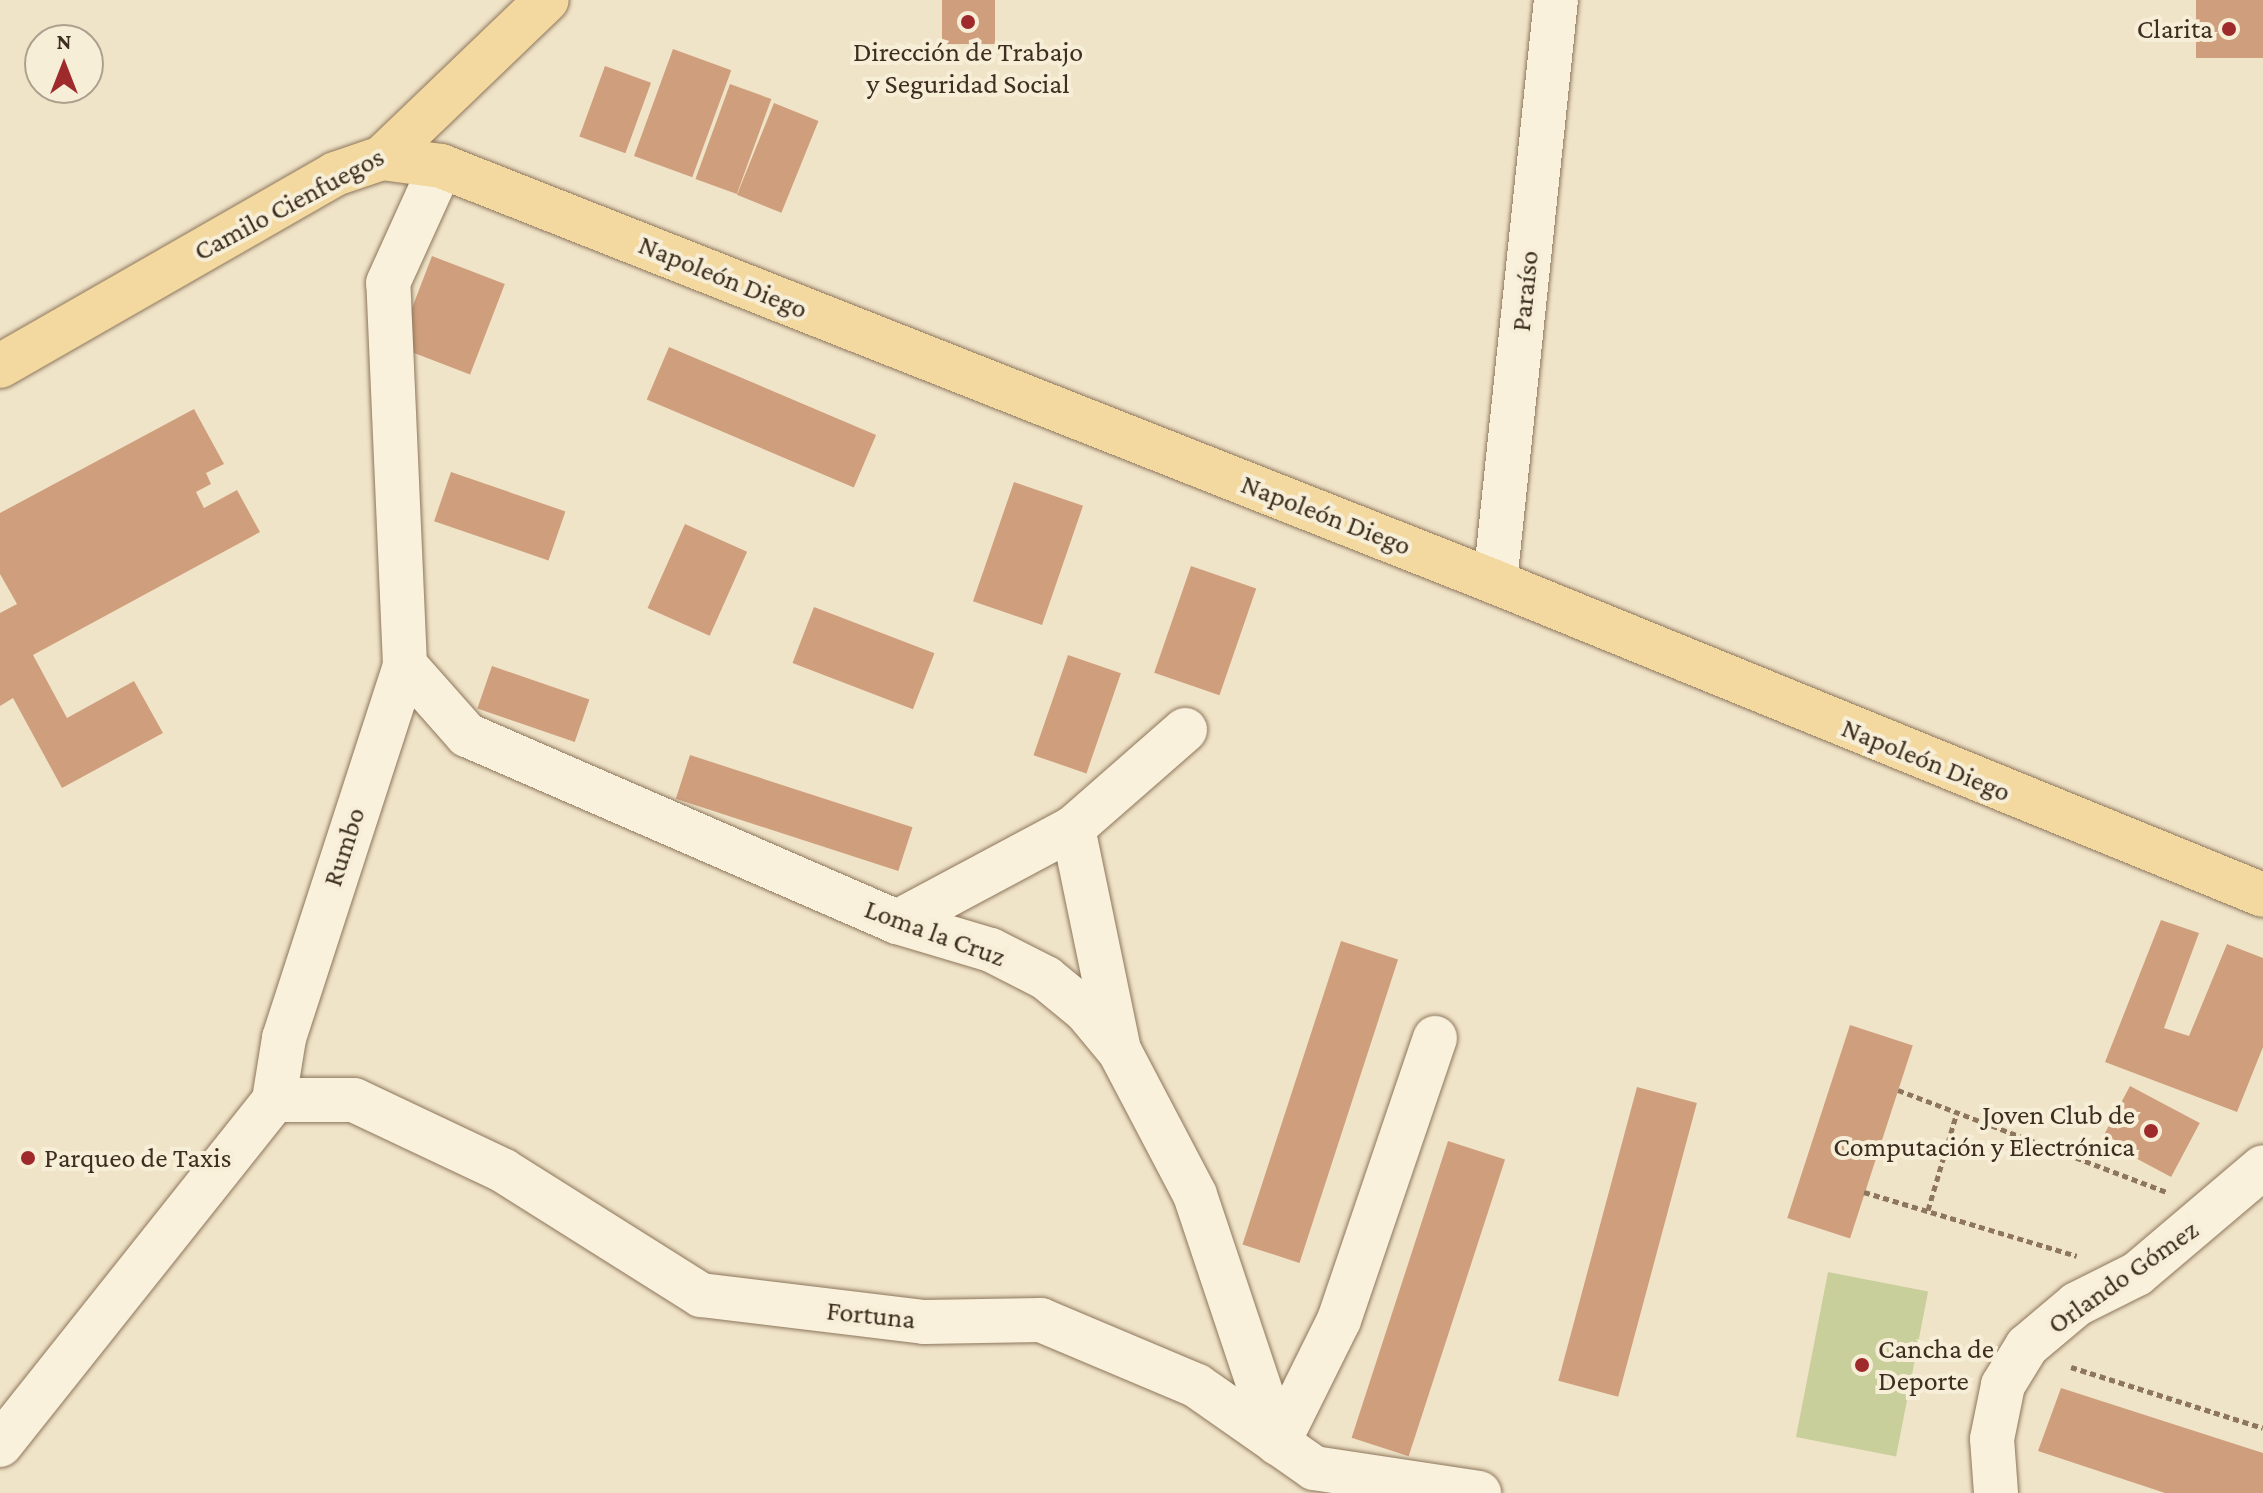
<!DOCTYPE html>
<html>
<head>
<meta charset="utf-8">
<style>
  body { margin:0 }
  #map { position:relative; width:2263px; height:1493px; overflow:hidden; background:#f0e4c8; font-family:"Crimson Pro",serif }
  div>[style] { position:absolute }
  .green>* { inset:0; background:#c9cf9b; transform-origin:0 0 }
  .building>* { inset:0; background:#cf9f7d; transform-origin:0 0 }
  .path>* { height:5px; margin-top:-2.5px; transform-origin:0; background:repeating-linear-gradient(90deg,#8d765c 0 6px,transparent 0 10px) }
  .roads { filter:drop-shadow(0 0 2px #8d765c) drop-shadow(0 0 2px #8d765c) }
  .minor>* { height:44px; margin:-22px; padding:0 22px; transform-origin:22px; border-radius:22px; background:#faf1dc }
  .major>* { height:44px; margin:-22px; padding:0 22px; transform-origin:22px; border-radius:22px; background:#f3d9a0 }
  .dots>* { width:22px; height:22px; translate:-50% -50%; box-sizing:border-box; border:4px solid #f7eed8; border-radius:50% }
  span { translate:-50% -50%; white-space:nowrap; text-align:center; line-height:1.15; -webkit-text-stroke:8px #f7eed8; paint-order:stroke }
  .poi-label { font-size:28px; color:#3d2e20 }
  .right { translate:-100% -50%; text-align:right }
  .left { translate:0 -50%; text-align:left }
  .street-label { font-size:28px; color:#3d2e20 }
  .north { position:absolute; left:24px; top:24px; width:80px; height:80px; box-sizing:border-box; background:#f7eed8; border:2px solid #ada18e; border-radius:50%; rotate:0deg; font-size:22px; font-weight:700; line-height:32px; text-align:center; color:#3d2e20 }
  .north::after { content:''; display:block; margin:auto; width:28px; height:36px; background:#9e2a2b; clip-path:polygon(50% 0,100% 100%,50% 72%,0 100%) }
</style>
</head>
<body>
<div id="map">
  <div class="green">
    <div style="left:1828px;top:1272px;width:102px;height:168px;rotate:11deg"></div>
  </div>
  <div class="building">
    <div style="left:942px;top:0;width:53px;height:44px"></div>
    <div style="left:2196px;top:0;width:67px;height:58px"></div>
    <div style="left:673px;top:49px;width:62px;height:114px;rotate:20deg"></div>
    <div style="left:605px;top:66px;width:49px;height:75px;rotate:20deg"></div>
    <div style="left:730px;top:84px;width:44px;height:101px;rotate:20deg"></div>
    <div style="left:774px;top:103px;width:48px;height:99px;rotate:22deg"></div>
    <div style="left:432px;top:256px;width:78px;height:97px;rotate:21deg"></div>
    <div style="left:669px;top:347px;width:225px;height:57px;rotate:23deg"></div>
    <div style="clip-path:polygon(194px 409px,224px 464px,206px 473px,211px 484px,196px 492px,204px 508px,237px 490px,260px 532px,33px 655px,67px 718px,134px 681px,163px 733px,62px 788px,13px 698px,0 706px,0 613px,17px 604px,0 574px,0 513px)"></div>
    <div style="left:451px;top:472px;width:121px;height:52px;rotate:19deg"></div>
    <div style="left:1014px;top:482px;width:73px;height:126px;rotate:19deg"></div>
    <div style="left:685px;top:524px;width:68px;height:92px;rotate:24deg"></div>
    <div style="left:1191px;top:566px;width:69px;height:113px;rotate:19deg"></div>
    <div style="left:814px;top:607px;width:129px;height:60px;rotate:21deg"></div>
    <div style="left:1068px;top:655px;width:56px;height:106px;rotate:19deg"></div>
    <div style="left:492px;top:666px;width:103px;height:45px;rotate:19deg"></div>
    <div style="left:690px;top:755px;width:234px;height:46px;rotate:18deg"></div>
    <div style="clip-path:polygon(2161px 920px,2199px 933px,2164px 1028px,2189px 1036px,2227px 944px,2263px 958px,2263px 1047px,2237px 1112px,2105px 1062px)"></div>
    <div style="left:1341px;top:941px;width:60px;height:319px;rotate:18deg"></div>
    <div style="left:1850px;top:1025px;width:66px;height:203px;rotate:18deg"></div>
    <div style="left:2130px;top:1086px;width:79px;height:61px;rotate:28deg"></div>
    <div style="left:1637px;top:1087px;width:62px;height:304px;rotate:15deg"></div>
    <div style="left:1448px;top:1141px;width:60px;height:312px;rotate:18deg"></div>
    <div style="clip-path:polygon(2061px 1388px,2263px 1453px,2263px 1493px,2165px 1493px,2038px 1451px)"></div>
  </div>
  <div class="path">
    <div style="left:1898px;top:1090px;width:287px;rotate:20.8deg"></div>
    <div style="left:1864px;top:1192px;width:222px;rotate:16.7deg"></div>
    <div style="left:1928px;top:1210px;width:102px;rotate:-73.5deg"></div>
    <div style="left:2071px;top:1367px;width:201px;rotate:17.6deg"></div>
  </div>
  <div class="roads">
    <div class="minor">
      <div style="left:1495px;top:582px;width:585px;rotate:-84.02deg"></div>
      <div style="left:405px;top:665px;width:94px;rotate:48.5deg"></div>
      <div style="left:467px;top:735px;width:469px;rotate:23.5deg"></div>
      <div style="left:897px;top:922px;width:98px;rotate:16.6deg"></div>
      <div style="left:991px;top:950px;width:62px;rotate:27deg"></div>
      <div style="left:1046px;top:978px;width:52px;rotate:39.5deg"></div>
      <div style="left:1086px;top:1011px;width:53px;rotate:50.3deg"></div>
      <div style="left:1120px;top:1052px;width:161px;rotate:62.3deg"></div>
      <div style="left:1195px;top:1195px;width:262px;rotate:71.5deg"></div>
      <div style="left:1073px;top:828px;width:222px;rotate:78.3deg"></div>
      <div style="left:897px;top:922px;width:200px;rotate:-28.1deg"></div>
      <div style="left:1073px;top:828px;width:149px;rotate:-41.2deg"></div>
      <div style="left:274px;top:1100px;width:80px"></div>
      <div style="left:354px;top:1100px;width:166px;rotate:25.3deg"></div>
      <div style="left:504px;top:1171px;width:233px;rotate:32.2deg"></div>
      <div style="left:701px;top:1295px;width:225px;rotate:6.9deg"></div>
      <div style="left:924px;top:1322px;width:117px;rotate:-1deg"></div>
      <div style="left:1041px;top:1320px;width:169px;rotate:22.9deg"></div>
      <div style="left:1197px;top:1386px;width:143px;rotate:35deg"></div>
      <div style="left:1314px;top:1468px;width:167px;rotate:8.6deg"></div>
      <div style="left:1278px;top:1443px;width:137px;rotate:-63.6deg"></div>
      <div style="left:1339px;top:1320px;width:298px;rotate:-71.2deg"></div>
      <div style="left:0;top:1445px;width:441px;rotate:-51.5deg"></div>
      <div style="left:274px;top:1100px;width:63px;rotate:-80.8deg"></div>
      <div style="left:284px;top:1038px;width:392px;rotate:-72deg"></div>
      <div style="left:405px;top:665px;width:382px;rotate:-92.5deg"></div>
      <div style="left:388px;top:283px;width:128px;rotate:-65.6deg"></div>
      <div style="left:1996px;top:1493px;width:54px;rotate:-94.2deg"></div>
      <div style="left:1992px;top:1439px;width:55px;rotate:-78.5deg"></div>
      <div style="left:2003px;top:1385px;width:46px;rotate:-58.4deg"></div>
      <div style="left:2027px;top:1346px;width:65px;rotate:-40deg"></div>
      <div style="left:2077px;top:1304px;width:67px;rotate:-26.6deg"></div>
      <div style="left:2137px;top:1274px;width:165px;rotate:-40.3deg"></div>
    </div>
    <div class="major">
      <div style="left:382px;top:158px;width:60px;rotate:7.7deg"></div>
      <div style="left:441px;top:166px;width:1133px;rotate:21.54deg"></div>
      <div style="left:1495px;top:582px;width:829px;rotate:22.17deg"></div>
      <div style="left:0;top:366px;width:386px;rotate:-29.8deg"></div>
      <div style="left:335px;top:174px;width:50px;rotate:-18.8deg"></div>
      <div style="left:382px;top:158px;width:228px;rotate:-43.8deg"></div>
    </div>
  </div>
  <div class="dots">
    <div style="left:968px;top:22px;background:#9e2a2b"></div>
    <div style="left:2229px;top:29px;background:#9e2a2b"></div>
    <div style="left:2151px;top:1131px;background:#9e2a2b"></div>
    <div style="left:28px;top:1158px;background:#9e2a2b"></div>
    <div style="left:1862px;top:1365px;background:#9e2a2b"></div>
  </div>
  <div class="poi-label">
    <span class="right" style="left:2213px;top:29px">Clarita</span>
    <span style="left:968px;top:68px">Dirección de Trabajo<br>y Seguridad Social</span>
    <span class="right" style="left:2135px;top:1131px">Joven Club de<br>Computación y Electrónica</span>
    <span class="left" style="left:44px;top:1158px">Parqueo de Taxis</span>
    <span class="left" style="left:1878px;top:1365px">Cancha de<br>Deporte</span>
  </div>
  <div class="street-label">
    <span style="left:289px;top:204px;rotate:-28deg">Camilo Cienfuegos</span>
    <span style="left:723px;top:277px;rotate:22deg">Napoleón Diego</span>
    <span style="left:1525px;top:291px;rotate:-84deg">Paraíso</span>
    <span style="left:1326px;top:515px;rotate:21deg">Napoleón Diego</span>
    <span style="left:1926px;top:760px;rotate:22deg">Napoleón Diego</span>
    <span style="left:344px;top:847px;rotate:-72deg">Rumbo</span>
    <span style="left:935px;top:933px;rotate:20deg">Loma la Cruz</span>
    <span style="left:2123px;top:1277px;rotate:-35deg">Orlando Gómez</span>
    <span style="left:871px;top:1315px;rotate:6deg">Fortuna</span>
  </div>
  <div class="north">N</div>
</div>
</body>
</html>
